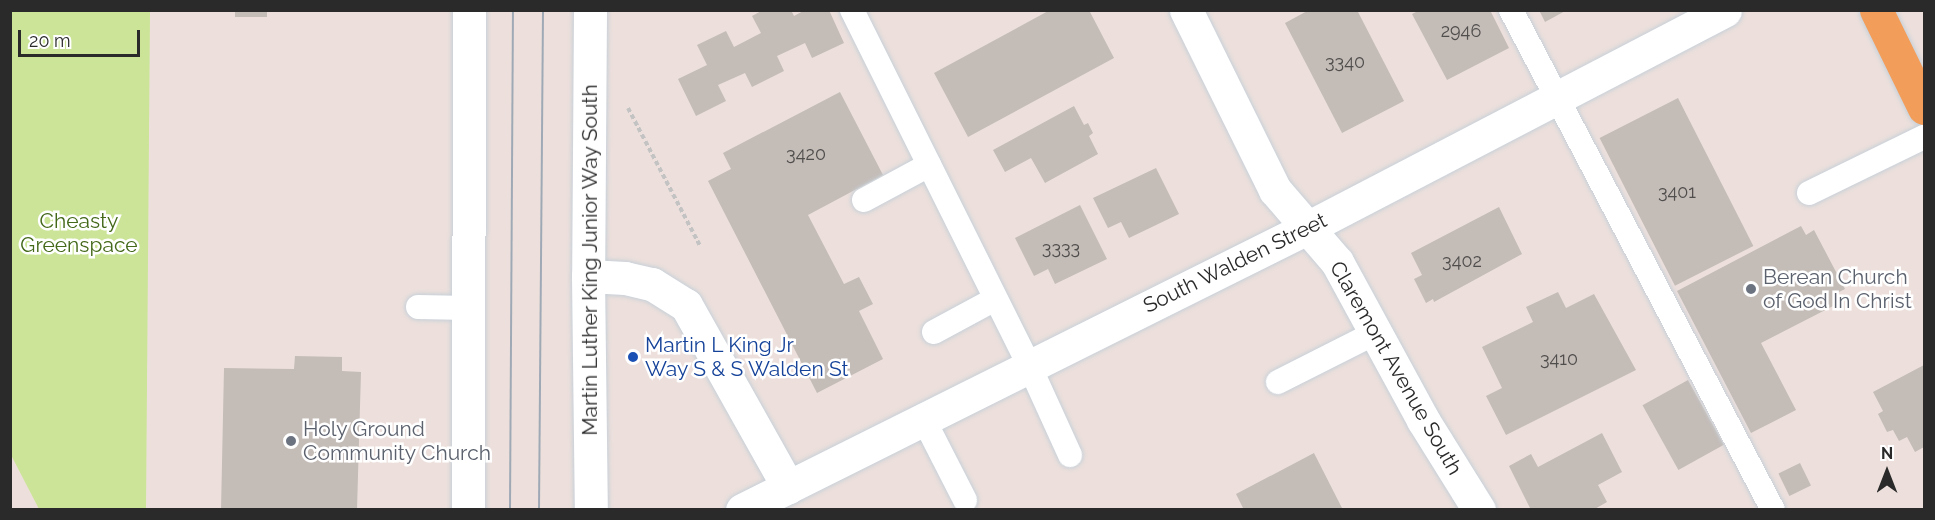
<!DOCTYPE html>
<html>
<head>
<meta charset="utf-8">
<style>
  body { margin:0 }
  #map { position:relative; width:1935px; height:520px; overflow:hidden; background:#ede0dc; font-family:Raleway,sans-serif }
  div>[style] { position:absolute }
  .green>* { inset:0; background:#cbe497 }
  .building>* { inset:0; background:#c4bcb7; transform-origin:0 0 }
  .path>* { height:4px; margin-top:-2px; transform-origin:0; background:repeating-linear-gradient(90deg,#c3c3c3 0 4.5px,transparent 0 7.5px) }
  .roads { filter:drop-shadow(0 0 2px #c7d0d8) drop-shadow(0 0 2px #c7d0d8) }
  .lane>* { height:24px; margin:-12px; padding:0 12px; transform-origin:12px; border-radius:12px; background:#fff }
  .street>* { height:33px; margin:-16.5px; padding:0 16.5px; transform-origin:16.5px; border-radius:16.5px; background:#fff }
  .secondary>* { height:33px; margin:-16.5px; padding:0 16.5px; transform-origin:16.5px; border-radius:16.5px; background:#fff }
  .primary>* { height:33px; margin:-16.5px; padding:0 16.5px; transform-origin:16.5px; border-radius:16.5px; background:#f39d5a }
  .tram>* { height:1.5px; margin:-0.75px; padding:0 0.75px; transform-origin:0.75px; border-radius:0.75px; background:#9ea9b5 }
  .dots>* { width:16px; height:16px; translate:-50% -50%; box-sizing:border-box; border:3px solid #fff; border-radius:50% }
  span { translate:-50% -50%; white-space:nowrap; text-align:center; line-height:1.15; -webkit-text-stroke:5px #fff; paint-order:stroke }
  .number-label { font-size:18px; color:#504e4d }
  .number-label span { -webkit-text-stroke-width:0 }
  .park-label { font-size:21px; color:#446919 }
  .street-label { font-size:21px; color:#2a2a2a }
  .worship-label { font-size:21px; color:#5b616d }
  .left { translate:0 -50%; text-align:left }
  .transit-label { font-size:21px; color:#164399 }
  .frame { position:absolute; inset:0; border:12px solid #2a2a2a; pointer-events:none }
  .north { position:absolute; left:1857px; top:442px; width:60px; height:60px; -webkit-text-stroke:4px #fff; paint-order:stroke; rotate:0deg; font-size:16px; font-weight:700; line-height:24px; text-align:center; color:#2a2a2a }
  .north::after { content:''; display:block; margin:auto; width:21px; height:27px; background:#2a2a2a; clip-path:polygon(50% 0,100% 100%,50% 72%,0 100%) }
  .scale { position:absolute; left:18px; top:30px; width:122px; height:27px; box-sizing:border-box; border:3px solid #2a2a2a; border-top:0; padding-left:8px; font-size:18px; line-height:21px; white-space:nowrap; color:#2a2a2a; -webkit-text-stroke:4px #fff; paint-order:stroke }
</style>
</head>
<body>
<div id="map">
  <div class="green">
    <div style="clip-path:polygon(10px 11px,150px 11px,146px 509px,39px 509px,11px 455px)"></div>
  </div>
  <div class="building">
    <div style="left:235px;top:10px;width:32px;height:7px"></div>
    <div style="clip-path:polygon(763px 10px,791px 10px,794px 16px,805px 10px,829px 10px,844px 43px,812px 58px,805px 43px,777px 56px,784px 71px,752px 87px,745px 73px,718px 85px,726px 101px,696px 116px,678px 79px,707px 65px,697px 45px,726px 31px,734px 47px,761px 33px,752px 16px)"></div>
    <div style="clip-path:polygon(1050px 10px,1089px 10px,1114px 58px,968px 137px,934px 73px)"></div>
    <div style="clip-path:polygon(1309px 10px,1357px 10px,1404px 101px,1342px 133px,1285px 23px)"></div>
    <div style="clip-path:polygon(1420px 10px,1490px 10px,1509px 48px,1447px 80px,1412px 14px)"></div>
    <div style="clip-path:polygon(1539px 10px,1567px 10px,1545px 22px)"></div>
    <div style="clip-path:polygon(840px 92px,883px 175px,808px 215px,844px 284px,859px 277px,873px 304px,859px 311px,883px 359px,817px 393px,708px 181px,731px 169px,723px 153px)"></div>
    <div style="left:1678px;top:98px;width:166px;height:88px;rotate:63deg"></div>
    <div style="clip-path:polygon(1074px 106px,1084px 125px,1088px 123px,1093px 133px,1089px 136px,1098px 154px,1045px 183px,1031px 158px,1005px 172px,993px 150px)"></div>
    <div style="clip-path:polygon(1156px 168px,1179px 214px,1129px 238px,1121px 222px,1108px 228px,1093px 198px)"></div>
    <div style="clip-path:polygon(1080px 205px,1107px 259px,1055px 284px,1048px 269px,1034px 276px,1015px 238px)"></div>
    <div style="clip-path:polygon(1499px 207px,1522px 254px,1434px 302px,1433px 299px,1426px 303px,1414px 279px,1422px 275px,1411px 253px)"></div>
    <div style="clip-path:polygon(1801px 226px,1806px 235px,1814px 230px,1845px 289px,1835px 294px,1839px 303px,1761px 343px,1796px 410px,1751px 433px,1677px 291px)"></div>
    <div style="clip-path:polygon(1558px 292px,1566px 308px,1594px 294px,1636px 370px,1506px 435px,1486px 396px,1502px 388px,1482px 347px,1533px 322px,1526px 307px)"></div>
    <div style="clip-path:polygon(295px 356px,342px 357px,342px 371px,361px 372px,357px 510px,221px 510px,224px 368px,294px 369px)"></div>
    <div style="clip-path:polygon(1924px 365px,1924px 447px,1915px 452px,1907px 437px,1899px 441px,1893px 430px,1887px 432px,1878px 414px,1883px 411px,1873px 392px)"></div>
    <div style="left:1688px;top:380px;width:74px;height:52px;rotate:61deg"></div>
    <div style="clip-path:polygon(1602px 433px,1622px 472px,1598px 485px,1607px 502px,1593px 510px,1531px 510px,1509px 466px,1531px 454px,1538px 467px)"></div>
    <div style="clip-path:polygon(1314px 453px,1343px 510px,1244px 510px,1236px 494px)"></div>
    <div style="left:1800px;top:463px;width:25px;height:24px;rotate:64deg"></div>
  </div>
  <div class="path">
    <div style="left:628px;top:108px;width:156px;rotate:62.4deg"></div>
  </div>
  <div class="roads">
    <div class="lane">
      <div style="left:852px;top:10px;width:397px;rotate:63.5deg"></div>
      <div style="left:1029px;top:365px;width:99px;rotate:65.5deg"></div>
      <div style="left:1511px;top:10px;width:564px;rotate:62.35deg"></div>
      <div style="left:1809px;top:193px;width:128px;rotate:-26deg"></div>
      <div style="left:864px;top:200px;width:74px;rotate:-28.3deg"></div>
      <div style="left:418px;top:307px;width:51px;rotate:1.1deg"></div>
      <div style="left:934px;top:332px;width:69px;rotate:-28.4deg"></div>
      <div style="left:1278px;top:382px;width:111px;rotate:-26.8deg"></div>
      <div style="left:924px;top:420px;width:90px;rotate:62.9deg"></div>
    </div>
    <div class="street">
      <div style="left:1186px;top:10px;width:201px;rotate:63.7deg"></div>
      <div style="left:1275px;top:190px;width:95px;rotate:49.3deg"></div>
      <div style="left:1337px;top:262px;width:180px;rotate:61.4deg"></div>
      <div style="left:1423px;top:420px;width:106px;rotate:58.1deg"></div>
      <div style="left:588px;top:276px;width:37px;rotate:3deg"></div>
      <div style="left:625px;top:278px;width:28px;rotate:13deg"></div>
      <div style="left:652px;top:284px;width:40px;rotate:32deg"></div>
      <div style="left:686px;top:305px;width:209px;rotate:60.7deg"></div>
      <div style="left:742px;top:510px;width:631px;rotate:-26.52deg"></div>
      <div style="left:1307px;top:228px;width:471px;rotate:-27.5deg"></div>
    </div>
    <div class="secondary">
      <div style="left:590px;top:10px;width:266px;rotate:90.4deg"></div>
      <div style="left:588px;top:276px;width:234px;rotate:89.3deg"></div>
      <div style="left:468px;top:510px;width:500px;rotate:-89.89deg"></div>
    </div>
    <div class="primary">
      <div style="left:1876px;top:10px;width:109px;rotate:63.9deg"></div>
    </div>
  </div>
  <div class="tram">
    <div style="left:510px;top:510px;width:500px;rotate:-89.66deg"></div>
    <div style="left:539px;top:510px;width:500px;rotate:-89.54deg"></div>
  </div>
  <div class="dots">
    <div style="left:1751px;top:289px;background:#6b7280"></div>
    <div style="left:633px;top:357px;background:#1a4fb4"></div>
    <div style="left:291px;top:441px;background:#6b7280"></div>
  </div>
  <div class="number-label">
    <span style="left:1461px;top:31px">2946</span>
    <span style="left:1345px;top:62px">3340</span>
    <span style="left:806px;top:154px">3420</span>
    <span style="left:1677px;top:192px">3401</span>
    <span style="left:1061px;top:248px">3333</span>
    <span style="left:1462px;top:261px">3402</span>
    <span style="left:1559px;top:359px">3410</span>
  </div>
  <div class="park-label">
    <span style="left:79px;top:233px">Cheasty<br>Greenspace</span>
  </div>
  <div class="street-label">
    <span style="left:590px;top:260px;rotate:-90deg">Martin Luther King Junior Way South</span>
    <span style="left:1235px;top:263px;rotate:-26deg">South Walden Street</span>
    <span style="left:1396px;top:368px;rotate:60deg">Claremont Avenue South</span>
  </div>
  <div class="worship-label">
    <span class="left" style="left:1763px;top:289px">Berean Church<br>of God In Christ</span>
    <span class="left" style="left:303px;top:441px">Holy Ground<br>Community Church</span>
  </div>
  <div class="transit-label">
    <span class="left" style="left:645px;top:357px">Martin L King Jr<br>Way S &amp; S Walden St</span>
  </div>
  <div class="frame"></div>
  <div class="north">N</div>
  <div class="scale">20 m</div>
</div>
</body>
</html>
